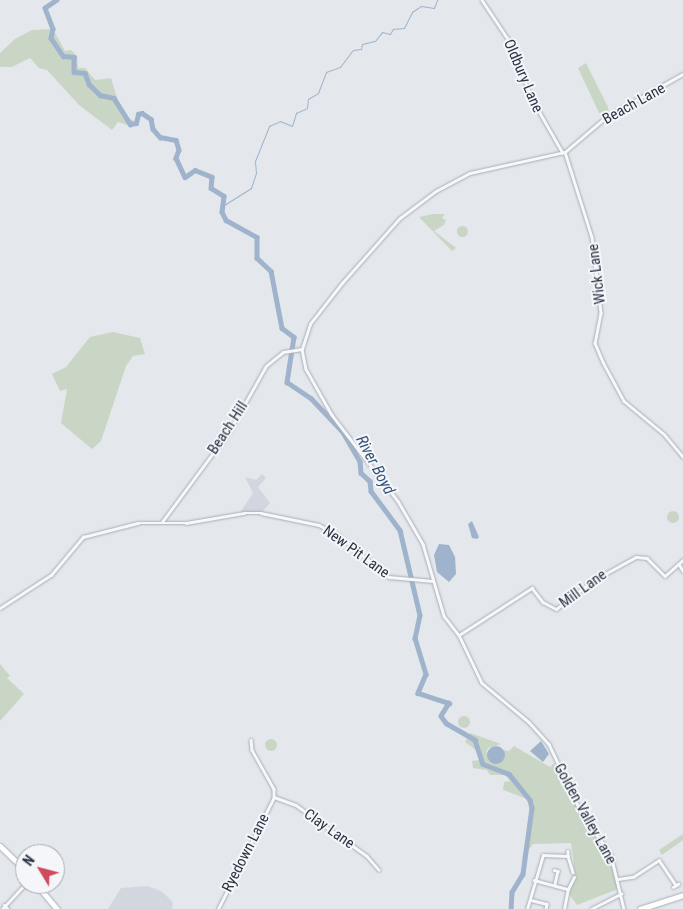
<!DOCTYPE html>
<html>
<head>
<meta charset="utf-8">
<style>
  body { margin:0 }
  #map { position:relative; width:683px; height:909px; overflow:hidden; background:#e4e7ec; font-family:"Roboto Condensed",sans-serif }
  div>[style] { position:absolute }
  .built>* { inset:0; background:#d2d6de }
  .green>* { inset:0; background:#c9d6c5 }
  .round { border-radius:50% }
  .water>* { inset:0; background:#9fb4cc }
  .stream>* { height:1px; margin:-0.5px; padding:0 0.5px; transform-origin:0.5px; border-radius:0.5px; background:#9fb4cc }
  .river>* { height:4.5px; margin:-2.25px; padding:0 2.25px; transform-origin:2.25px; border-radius:2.25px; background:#9fb4cc }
  .roads { filter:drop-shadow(0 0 1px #a9aeb7) drop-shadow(0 0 1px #a9aeb7) }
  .street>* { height:2.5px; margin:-1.25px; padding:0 1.25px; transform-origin:1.25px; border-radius:1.25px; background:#f7f8fa }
  .primary>* { height:5px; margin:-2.5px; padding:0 2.5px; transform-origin:2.5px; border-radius:2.5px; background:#fff }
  span { translate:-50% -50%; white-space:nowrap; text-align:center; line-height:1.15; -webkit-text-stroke:4px #f4f6f9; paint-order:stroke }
  .street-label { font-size:15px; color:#2b3445 }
  .water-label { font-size:16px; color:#34527a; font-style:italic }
  .north { position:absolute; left:15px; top:844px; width:50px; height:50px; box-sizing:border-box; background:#f4f6f9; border:1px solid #a4a8b1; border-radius:50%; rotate:307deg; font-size:14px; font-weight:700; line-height:20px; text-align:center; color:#2b3445 }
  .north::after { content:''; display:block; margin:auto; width:18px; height:22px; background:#d1495b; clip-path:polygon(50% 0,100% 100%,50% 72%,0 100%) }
</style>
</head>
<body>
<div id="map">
  <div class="built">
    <div style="clip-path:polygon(262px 474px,266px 478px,258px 487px,270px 503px,262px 512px,240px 513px,253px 493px,245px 477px,256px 480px)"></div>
    <div style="clip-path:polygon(147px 886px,161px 891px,173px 902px,172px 909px,108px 909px,121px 888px)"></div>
  </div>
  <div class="green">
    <div style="clip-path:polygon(53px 29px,65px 51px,71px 50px,77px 56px,78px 68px,85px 68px,95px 80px,111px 78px,118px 101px,129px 118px,138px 124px,132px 127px,118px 122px,112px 130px,79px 105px,47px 70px,39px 68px,30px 58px,12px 67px,0 67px,0 53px,15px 39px,32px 30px)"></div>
    <div style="clip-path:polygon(586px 63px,608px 107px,609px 113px,601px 117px,578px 68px)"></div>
    <div style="clip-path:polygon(433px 214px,445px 214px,442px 218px,446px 220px,444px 225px,434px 231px,456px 248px,452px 251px,419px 217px)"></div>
    <div class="round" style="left:456.5px;top:225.5px;width:11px;height:11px"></div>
    <div style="clip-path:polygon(113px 332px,140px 338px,145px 354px,133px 356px,126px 366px,101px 441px,92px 449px,61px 423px,67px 389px,60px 391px,52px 374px,66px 367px,90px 337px)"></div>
    <div class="round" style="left:667px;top:511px;width:12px;height:12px"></div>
    <div style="clip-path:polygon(0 664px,10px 676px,7px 678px,24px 694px,0 721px)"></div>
    <div class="round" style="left:458px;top:716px;width:12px;height:12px"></div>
    <div style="clip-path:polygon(470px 733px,501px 744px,488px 748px,486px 753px,505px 756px,503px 750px,509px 751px,514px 746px,550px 767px,554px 763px,580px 813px,607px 852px,618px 889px,577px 905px,569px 894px,575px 872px,571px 843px,533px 844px,522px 859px,532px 808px,530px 800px,503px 790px,504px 782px,510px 781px,505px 775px,490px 775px,487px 770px,473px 768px,472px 761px,480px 760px,476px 750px,465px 742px)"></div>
    <div class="round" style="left:265px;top:739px;width:12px;height:12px"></div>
    <div style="clip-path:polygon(683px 834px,683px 840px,662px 855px,659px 850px)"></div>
  </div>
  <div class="water">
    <div style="clip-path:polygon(472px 521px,479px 537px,477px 539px,472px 538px,468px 524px)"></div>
    <div style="clip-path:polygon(439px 544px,449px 545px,455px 557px,456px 574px,449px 582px,437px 572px,434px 555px)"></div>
    <div style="clip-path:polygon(541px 741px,549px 754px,543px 762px,530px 751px)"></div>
    <div class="round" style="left:487px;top:746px;width:18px;height:18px"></div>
  </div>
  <div class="stream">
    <div style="left:224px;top:205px;width:32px;rotate:-32deg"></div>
    <div style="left:251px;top:188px;width:16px;rotate:-72deg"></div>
    <div style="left:256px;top:173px;width:12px;rotate:-95deg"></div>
    <div style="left:255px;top:161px;width:38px;rotate:-68deg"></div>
    <div style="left:269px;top:126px;width:12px;rotate:-24deg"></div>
    <div style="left:280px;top:121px;width:13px;rotate:23deg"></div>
    <div style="left:292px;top:126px;width:14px;rotate:-73deg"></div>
    <div style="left:296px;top:113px;width:12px;rotate:-24deg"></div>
    <div style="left:307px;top:108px;width:9px;rotate:-84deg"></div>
    <div style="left:308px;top:99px;width:12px;rotate:-31deg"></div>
    <div style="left:318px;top:93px;width:22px;rotate:-69deg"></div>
    <div style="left:326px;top:72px;width:15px;rotate:-20deg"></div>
    <div style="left:340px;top:67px;width:21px;rotate:-53deg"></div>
    <div style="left:353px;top:50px;width:8px;rotate:-7deg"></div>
    <div style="left:361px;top:49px;width:5px;rotate:-79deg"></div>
    <div style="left:362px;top:44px;width:13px;rotate:-13deg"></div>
    <div style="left:375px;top:41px;width:11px;rotate:-52deg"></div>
    <div style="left:382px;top:32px;width:8px;rotate:14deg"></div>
    <div style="left:390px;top:34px;width:6px;rotate:-59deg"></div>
    <div style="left:393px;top:29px;width:11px;rotate:-5deg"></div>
    <div style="left:404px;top:28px;width:18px;rotate:-63deg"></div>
    <div style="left:412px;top:12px;width:11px;rotate:-34deg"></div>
    <div style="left:421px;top:6px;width:13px;rotate:9deg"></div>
    <div style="left:434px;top:8px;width:9px;rotate:-69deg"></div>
  </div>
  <div class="river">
    <div style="left:57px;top:0;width:14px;rotate:146deg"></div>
    <div style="left:45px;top:8px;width:22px;rotate:69deg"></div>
    <div style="left:53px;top:29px;width:9px;rotate:103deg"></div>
    <div style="left:51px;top:38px;width:22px;rotate:56deg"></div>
    <div style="left:63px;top:56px;width:11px;rotate:5deg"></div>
    <div style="left:74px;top:57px;width:15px;rotate:90deg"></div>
    <div style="left:74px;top:72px;width:11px;rotate:5deg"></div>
    <div style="left:85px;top:73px;width:12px;rotate:70deg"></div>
    <div style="left:89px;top:84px;width:16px;rotate:45deg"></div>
    <div style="left:100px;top:95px;width:14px;rotate:12deg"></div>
    <div style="left:114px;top:98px;width:31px;rotate:58deg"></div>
    <div style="left:130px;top:124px;width:6px;rotate:-9deg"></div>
    <div style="left:136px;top:123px;width:9px;rotate:-77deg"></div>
    <div style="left:138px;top:114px;width:4px;rotate:-14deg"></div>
    <div style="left:142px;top:113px;width:11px;rotate:34deg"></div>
    <div style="left:151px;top:119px;width:10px;rotate:79deg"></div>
    <div style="left:153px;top:129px;width:11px;rotate:49deg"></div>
    <div style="left:160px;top:137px;width:16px;rotate:11deg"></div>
    <div style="left:176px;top:140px;width:10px;rotate:73deg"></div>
    <div style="left:179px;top:150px;width:9px;rotate:111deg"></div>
    <div style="left:176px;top:158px;width:21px;rotate:65deg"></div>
    <div style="left:185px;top:177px;width:12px;rotate:-35deg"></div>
    <div style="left:195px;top:170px;width:18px;rotate:22deg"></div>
    <div style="left:212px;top:177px;width:11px;rotate:95deg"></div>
    <div style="left:211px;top:188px;width:15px;rotate:32deg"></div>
    <div style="left:224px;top:196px;width:16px;rotate:97deg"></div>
    <div style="left:222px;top:212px;width:9px;rotate:63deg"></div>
    <div style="left:226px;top:220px;width:35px;rotate:29deg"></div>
    <div style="left:257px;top:237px;width:21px;rotate:90deg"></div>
    <div style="left:257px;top:258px;width:19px;rotate:43deg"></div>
    <div style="left:271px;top:271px;width:58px;rotate:79.1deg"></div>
    <div style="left:282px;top:328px;width:15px;rotate:37deg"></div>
    <div style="left:294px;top:337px;width:46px;rotate:98.8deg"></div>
    <div style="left:287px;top:382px;width:29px;rotate:34deg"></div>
    <div style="left:311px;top:398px;width:47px;rotate:46.7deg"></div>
    <div style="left:343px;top:432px;width:34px;rotate:60deg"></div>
    <div style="left:360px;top:462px;width:11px;rotate:85deg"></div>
    <div style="left:361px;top:473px;width:12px;rotate:42deg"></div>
    <div style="left:370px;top:481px;width:10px;rotate:84deg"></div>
    <div style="left:371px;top:491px;width:49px;rotate:53.4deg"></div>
    <div style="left:400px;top:530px;width:87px;rotate:76.8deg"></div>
    <div style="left:420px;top:615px;width:24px;rotate:102deg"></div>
    <div style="left:415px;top:638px;width:38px;rotate:73deg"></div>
    <div style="left:426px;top:674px;width:21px;rotate:113deg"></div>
    <div style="left:418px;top:693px;width:33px;rotate:18deg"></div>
    <div style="left:449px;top:703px;width:15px;rotate:122deg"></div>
    <div style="left:441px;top:716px;width:9px;rotate:54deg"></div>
    <div style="left:446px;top:723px;width:34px;rotate:30deg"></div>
    <div style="left:475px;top:740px;width:25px;rotate:72deg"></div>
    <div style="left:483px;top:764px;width:28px;rotate:21deg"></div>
    <div style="left:509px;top:774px;width:33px;rotate:51deg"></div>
    <div style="left:530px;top:800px;width:8px;rotate:76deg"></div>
    <div style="left:532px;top:808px;width:67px;rotate:97.8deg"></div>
    <div style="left:523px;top:874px;width:21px;rotate:121deg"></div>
    <div style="left:512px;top:892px;width:17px;rotate:93deg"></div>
  </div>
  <div class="roads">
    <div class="street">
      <div style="left:482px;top:0;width:54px;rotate:56.3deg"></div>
      <div style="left:512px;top:45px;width:55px;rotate:69.9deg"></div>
      <div style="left:531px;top:97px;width:64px;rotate:60.3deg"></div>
      <div style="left:565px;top:152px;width:89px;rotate:72.4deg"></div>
      <div style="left:592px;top:237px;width:77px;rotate:83.2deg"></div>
      <div style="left:601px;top:313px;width:31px;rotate:101deg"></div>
      <div style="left:595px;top:343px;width:21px;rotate:67deg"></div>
      <div style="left:603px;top:362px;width:44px;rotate:61.7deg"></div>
      <div style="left:624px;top:401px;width:52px;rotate:39.5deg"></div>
      <div style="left:664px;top:434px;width:30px;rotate:50deg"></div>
      <div style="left:302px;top:349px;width:20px;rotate:79deg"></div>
      <div style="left:306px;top:369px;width:53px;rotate:60.5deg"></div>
      <div style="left:332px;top:415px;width:108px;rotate:52.5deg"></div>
      <div style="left:398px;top:501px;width:50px;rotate:59.8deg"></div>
      <div style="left:423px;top:544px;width:75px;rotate:73.7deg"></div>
      <div style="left:444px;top:616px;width:24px;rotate:52deg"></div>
      <div style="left:459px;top:635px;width:53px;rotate:64.4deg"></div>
      <div style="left:482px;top:683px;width:61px;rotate:39.7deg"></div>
      <div style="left:529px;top:722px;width:30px;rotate:48deg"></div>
      <div style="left:549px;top:744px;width:75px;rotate:64.8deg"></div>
      <div style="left:581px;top:812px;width:52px;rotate:55.1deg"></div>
      <div style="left:611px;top:855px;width:56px;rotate:76.5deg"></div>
      <div style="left:302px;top:349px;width:26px;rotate:-72deg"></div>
      <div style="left:310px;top:324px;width:52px;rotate:-52deg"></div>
      <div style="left:342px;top:283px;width:87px;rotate:-48.3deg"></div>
      <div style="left:400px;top:218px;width:45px;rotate:-36.9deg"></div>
      <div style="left:436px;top:191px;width:38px;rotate:-28deg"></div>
      <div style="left:470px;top:173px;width:97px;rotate:-12.5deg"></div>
      <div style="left:565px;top:152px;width:54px;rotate:-40.5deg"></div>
      <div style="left:606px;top:117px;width:88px;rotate:-29.2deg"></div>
      <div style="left:162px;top:522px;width:114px;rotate:-53.5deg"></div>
      <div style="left:230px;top:430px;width:73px;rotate:-60.6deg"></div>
      <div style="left:266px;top:366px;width:22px;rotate:-39deg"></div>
      <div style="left:283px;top:352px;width:19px;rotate:-9deg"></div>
      <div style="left:679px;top:564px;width:8px;rotate:60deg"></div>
      <div style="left:0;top:608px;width:61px;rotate:-32.9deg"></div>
      <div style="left:51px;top:575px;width:50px;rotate:-49.9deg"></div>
      <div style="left:83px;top:537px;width:57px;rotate:-14.3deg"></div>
      <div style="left:138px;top:523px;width:48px"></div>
      <div style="left:186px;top:523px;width:59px;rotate:-9.8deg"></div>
      <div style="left:244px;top:513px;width:17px"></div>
      <div style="left:261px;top:513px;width:59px;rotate:11.7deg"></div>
      <div style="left:319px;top:525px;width:21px;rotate:28deg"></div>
      <div style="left:338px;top:535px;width:66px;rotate:39.5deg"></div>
      <div style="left:389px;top:577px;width:44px;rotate:5.2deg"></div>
      <div style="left:459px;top:635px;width:87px;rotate:-32.8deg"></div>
      <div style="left:532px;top:588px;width:18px;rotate:52deg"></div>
      <div style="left:543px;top:602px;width:15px;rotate:28deg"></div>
      <div style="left:556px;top:609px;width:48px;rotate:-37.3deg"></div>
      <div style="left:594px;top:580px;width:48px;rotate:-28.7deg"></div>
      <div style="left:636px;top:557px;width:11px;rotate:5deg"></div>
      <div style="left:647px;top:558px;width:25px;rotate:45deg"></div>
      <div style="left:665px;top:576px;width:24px;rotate:-42deg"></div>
      <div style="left:251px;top:740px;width:10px;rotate:84deg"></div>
      <div style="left:252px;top:750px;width:45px;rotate:60.6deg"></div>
      <div style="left:274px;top:789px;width:8px;rotate:90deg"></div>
      <div style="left:274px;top:797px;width:23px;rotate:20deg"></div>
      <div style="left:296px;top:805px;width:87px;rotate:35.7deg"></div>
      <div style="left:367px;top:856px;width:18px;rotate:49deg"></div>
      <div style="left:568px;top:851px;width:5px;rotate:90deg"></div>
      <div style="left:554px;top:870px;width:4px;rotate:14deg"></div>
      <div style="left:558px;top:871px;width:13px;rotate:103deg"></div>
      <div style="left:618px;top:879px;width:15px;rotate:-8deg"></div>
      <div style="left:633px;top:877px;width:31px;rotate:-33deg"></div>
      <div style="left:659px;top:860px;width:30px;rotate:56deg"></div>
      <div style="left:534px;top:880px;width:35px;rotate:15deg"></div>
      <div style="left:673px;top:887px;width:6px;rotate:-31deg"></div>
      <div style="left:568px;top:889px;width:13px;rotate:-63deg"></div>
      <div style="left:531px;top:900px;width:16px;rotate:14deg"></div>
      <div style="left:547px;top:904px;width:5px;rotate:101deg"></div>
      <div style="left:4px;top:905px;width:6px;rotate:45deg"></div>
      <div style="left:2px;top:909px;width:34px;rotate:-47deg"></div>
      <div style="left:218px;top:909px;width:125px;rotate:-63.4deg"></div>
      <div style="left:527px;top:909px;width:56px;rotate:-73.5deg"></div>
      <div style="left:543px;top:855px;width:25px;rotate:2deg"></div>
      <div style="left:568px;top:856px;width:17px;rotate:73deg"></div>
      <div style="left:564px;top:909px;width:20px;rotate:-79deg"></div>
      <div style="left:591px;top:909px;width:34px;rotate:-27deg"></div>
    </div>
    <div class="primary">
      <div style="left:0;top:846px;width:35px;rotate:44deg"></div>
      <div style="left:36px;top:884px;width:33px;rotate:50deg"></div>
      <div style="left:640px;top:909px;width:45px;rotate:-18deg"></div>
    </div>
  </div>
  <div class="street-label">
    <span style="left:523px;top:76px;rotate:67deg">Oldbury Lane</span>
    <span style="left:634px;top:104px;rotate:-29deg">Beach Lane</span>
    <span style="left:597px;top:274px;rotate:-97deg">Wick Lane</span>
    <span style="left:228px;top:428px;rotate:-57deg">Beach Hill</span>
    <span style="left:356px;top:552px;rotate:36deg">New Pit Lane</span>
    <span style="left:583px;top:589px;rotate:-36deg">Mill Lane</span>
    <span style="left:585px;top:814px;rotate:61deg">Golden Valley Lane</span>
    <span style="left:329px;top:829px;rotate:35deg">Clay Lane</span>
    <span style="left:246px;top:853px;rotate:-63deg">Ryedown Lane</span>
  </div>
  <div class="water-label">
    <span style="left:375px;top:465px;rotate:62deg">River Boyd</span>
  </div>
  <div class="north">N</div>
</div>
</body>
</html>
